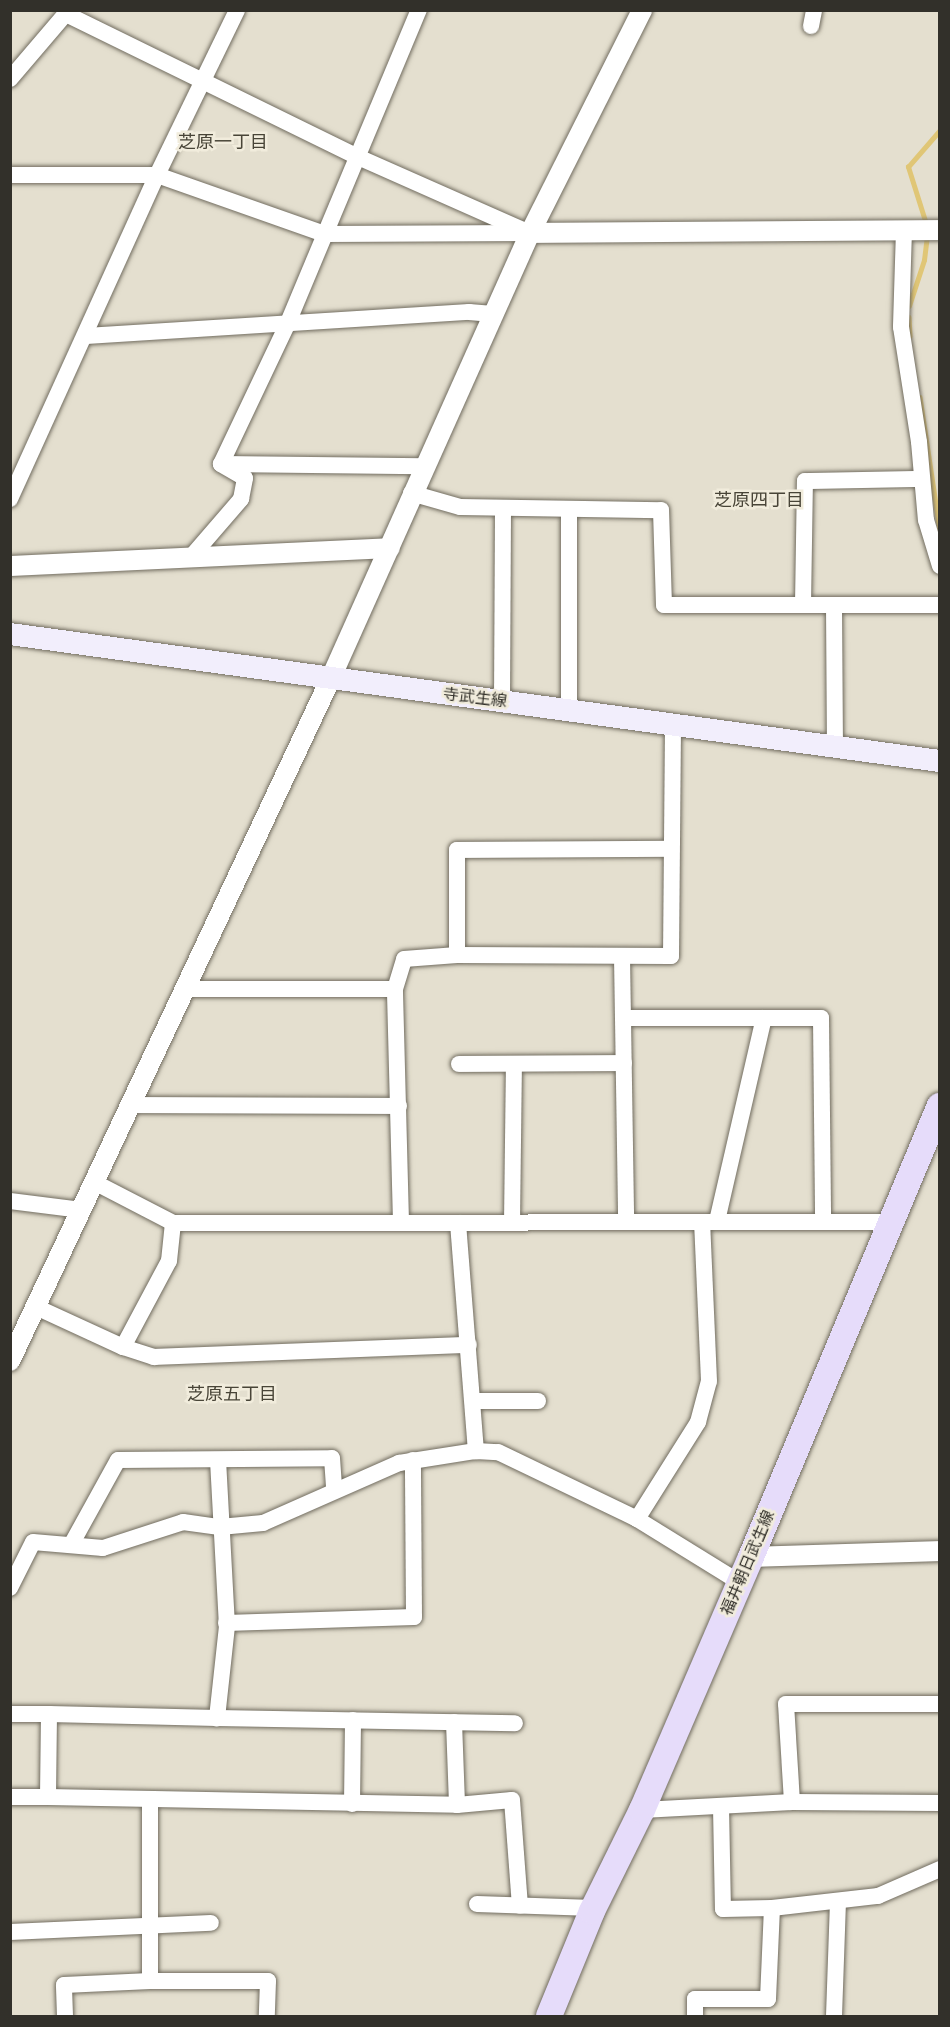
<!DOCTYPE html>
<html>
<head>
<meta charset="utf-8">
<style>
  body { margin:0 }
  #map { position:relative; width:950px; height:2027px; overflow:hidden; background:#e4dfcf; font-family:"Source Sans 3","Noto Sans JP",sans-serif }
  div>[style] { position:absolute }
  .stream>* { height:4.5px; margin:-2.25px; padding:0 2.25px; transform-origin:2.25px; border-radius:2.25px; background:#e0c676 }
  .roads { filter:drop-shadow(0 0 2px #716c5f) drop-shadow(0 0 2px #716c5f) }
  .minor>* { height:16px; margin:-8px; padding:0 8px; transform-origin:8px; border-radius:8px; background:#fff }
  .tertiary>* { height:20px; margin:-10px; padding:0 10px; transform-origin:10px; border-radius:10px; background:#fff }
  .secondary>* { height:22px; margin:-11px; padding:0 11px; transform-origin:11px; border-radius:11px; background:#f2eefc }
  .primary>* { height:26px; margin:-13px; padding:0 13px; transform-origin:13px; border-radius:13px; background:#e6dcfa }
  span { translate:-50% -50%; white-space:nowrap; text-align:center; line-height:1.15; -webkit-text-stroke:5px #f1ecdc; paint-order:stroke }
  .street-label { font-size:16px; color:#32302a }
  .neighbourhood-label { font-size:18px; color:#484437 }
  .frame { position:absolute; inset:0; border:12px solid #32302a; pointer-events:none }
</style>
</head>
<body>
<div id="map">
  <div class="stream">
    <div style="left:926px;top:224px;width:60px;rotate:-107.5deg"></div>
    <div style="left:908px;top:167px;width:49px;rotate:-49.1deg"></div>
    <div style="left:909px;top:306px;width:48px;rotate:-71.9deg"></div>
    <div style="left:924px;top:260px;width:24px;rotate:-83deg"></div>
    <div style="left:909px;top:317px;width:19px;rotate:87deg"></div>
    <div style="left:920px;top:397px;width:135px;rotate:81.5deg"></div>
  </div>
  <div class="roads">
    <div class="minor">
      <div style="left:66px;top:14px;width:325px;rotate:26.1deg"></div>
      <div style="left:358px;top:157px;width:180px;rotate:23.9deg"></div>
      <div style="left:811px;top:26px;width:16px;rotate:-79deg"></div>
      <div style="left:10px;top:79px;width:91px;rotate:-49.5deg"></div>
      <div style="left:10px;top:175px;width:147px"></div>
      <div style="left:157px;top:175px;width:178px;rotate:19.4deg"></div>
      <div style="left:325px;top:234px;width:205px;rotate:-0.3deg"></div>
      <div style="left:904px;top:230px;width:97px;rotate:91.8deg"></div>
      <div style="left:901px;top:327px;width:116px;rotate:81.1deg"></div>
      <div style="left:919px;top:442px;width:78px;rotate:84.9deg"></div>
      <div style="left:926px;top:520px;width:48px;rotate:73.1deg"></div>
      <div style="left:86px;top:336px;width:384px;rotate:-3.6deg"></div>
      <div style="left:469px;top:312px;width:24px;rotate:5deg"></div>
      <div style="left:221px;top:464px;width:203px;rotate:0.6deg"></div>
      <div style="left:411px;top:493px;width:51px;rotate:15.9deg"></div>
      <div style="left:460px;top:507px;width:201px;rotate:0.9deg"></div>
      <div style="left:661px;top:510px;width:95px;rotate:88.2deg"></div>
      <div style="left:664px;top:605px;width:276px"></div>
      <div style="left:10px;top:499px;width:356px;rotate:-65.6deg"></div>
      <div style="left:157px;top:175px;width:183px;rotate:-64.1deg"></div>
      <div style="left:569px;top:509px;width:201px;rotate:90deg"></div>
      <div style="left:191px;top:557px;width:77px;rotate:-49.2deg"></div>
      <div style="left:241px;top:499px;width:21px;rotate:-79deg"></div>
      <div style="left:245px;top:478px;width:28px;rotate:-150deg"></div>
      <div style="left:221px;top:464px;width:154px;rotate:-64.6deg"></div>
      <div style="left:287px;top:325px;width:342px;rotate:-67.3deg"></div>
      <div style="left:803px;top:605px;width:124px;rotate:-89.1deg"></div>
      <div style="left:805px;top:481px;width:115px;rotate:-1deg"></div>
      <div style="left:834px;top:606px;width:140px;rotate:89.6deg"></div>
      <div style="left:502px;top:702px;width:192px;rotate:-89.7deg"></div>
      <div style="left:457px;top:955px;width:105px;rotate:-90deg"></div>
      <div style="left:457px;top:850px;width:213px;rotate:-0.3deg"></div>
      <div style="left:622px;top:956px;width:266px;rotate:89.1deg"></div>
      <div style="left:185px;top:989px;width:210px"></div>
      <div style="left:623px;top:1018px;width:198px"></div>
      <div style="left:821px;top:1018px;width:203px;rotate:89.4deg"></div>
      <div style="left:459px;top:1064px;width:165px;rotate:-0.3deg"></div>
      <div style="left:130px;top:1105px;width:269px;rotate:0.2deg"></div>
      <div style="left:94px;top:1182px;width:89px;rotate:27.4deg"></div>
      <div style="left:173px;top:1223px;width:718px;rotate:-0.08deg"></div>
      <div style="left:10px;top:1201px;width:72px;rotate:7.2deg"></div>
      <div style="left:717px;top:1221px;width:208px;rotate:-77deg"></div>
      <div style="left:401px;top:1222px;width:233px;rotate:-91.5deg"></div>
      <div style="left:395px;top:989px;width:31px;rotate:-73deg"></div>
      <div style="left:404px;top:959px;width:53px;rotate:-4.3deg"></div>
      <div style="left:457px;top:955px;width:214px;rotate:0.3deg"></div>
      <div style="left:671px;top:956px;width:233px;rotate:-89.5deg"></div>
      <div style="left:458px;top:1223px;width:229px;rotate:85.5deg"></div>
      <div style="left:512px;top:1223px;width:159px;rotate:-89.3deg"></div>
      <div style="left:36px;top:1307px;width:96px;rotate:24.7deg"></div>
      <div style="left:123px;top:1347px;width:98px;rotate:-61.9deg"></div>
      <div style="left:169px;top:1261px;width:38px;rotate:-84deg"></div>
      <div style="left:123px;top:1347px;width:33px;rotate:18deg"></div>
      <div style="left:154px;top:1357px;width:315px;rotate:-2.2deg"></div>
      <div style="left:474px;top:1401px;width:64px"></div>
      <div style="left:218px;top:1460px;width:166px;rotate:86.9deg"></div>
      <div style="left:227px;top:1626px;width:93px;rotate:96.2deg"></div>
      <div style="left:217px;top:1718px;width:168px;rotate:-178.6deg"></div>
      <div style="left:49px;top:1714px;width:83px;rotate:90.7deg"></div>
      <div style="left:48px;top:1797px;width:409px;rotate:1.1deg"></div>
      <div style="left:457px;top:1805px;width:55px;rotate:-5.2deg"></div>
      <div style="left:512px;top:1800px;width:106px;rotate:85.7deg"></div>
      <div style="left:637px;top:1519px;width:115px;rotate:-57.8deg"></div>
      <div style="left:698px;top:1422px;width:42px;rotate:-75deg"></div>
      <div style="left:709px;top:1381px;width:159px;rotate:-92.5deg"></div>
      <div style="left:71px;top:1545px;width:97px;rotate:-61.1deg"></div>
      <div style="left:118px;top:1460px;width:214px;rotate:-0.5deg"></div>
      <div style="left:332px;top:1458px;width:32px;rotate:86deg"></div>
      <div style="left:10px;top:1588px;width:51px;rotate:-63.4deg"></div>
      <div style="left:33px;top:1542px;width:70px;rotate:4.9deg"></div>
      <div style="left:103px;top:1548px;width:84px;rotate:-18deg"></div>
      <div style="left:183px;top:1522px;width:37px;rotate:8deg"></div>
      <div style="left:220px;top:1527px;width:43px;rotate:-5.3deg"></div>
      <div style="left:263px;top:1523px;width:149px;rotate:-23.8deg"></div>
      <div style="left:399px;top:1463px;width:78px;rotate:-8.9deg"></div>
      <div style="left:476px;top:1451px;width:22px;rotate:3deg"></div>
      <div style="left:498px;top:1452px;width:154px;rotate:25.7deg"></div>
      <div style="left:637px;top:1519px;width:120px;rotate:31.7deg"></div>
      <div style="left:226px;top:1623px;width:188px;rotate:-1.8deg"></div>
      <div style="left:414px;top:1617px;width:157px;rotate:-90.4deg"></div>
      <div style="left:10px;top:1714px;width:39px"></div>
      <div style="left:217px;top:1718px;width:298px;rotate:1deg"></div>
      <div style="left:454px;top:1722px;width:83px;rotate:87.9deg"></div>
      <div style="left:10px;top:1797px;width:38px"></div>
      <div style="left:150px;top:1799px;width:182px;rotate:90deg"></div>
      <div style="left:150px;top:1981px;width:118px"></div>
      <div style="left:268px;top:1981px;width:35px;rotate:92deg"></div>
      <div style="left:792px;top:1802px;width:98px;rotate:-93.5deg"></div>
      <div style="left:786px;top:1704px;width:154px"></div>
      <div style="left:352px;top:1804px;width:84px;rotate:-89.3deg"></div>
      <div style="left:721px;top:1807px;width:102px;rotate:88.9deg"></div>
      <div style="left:723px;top:1909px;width:49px;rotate:-1.2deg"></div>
      <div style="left:772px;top:1908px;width:107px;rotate:-6.5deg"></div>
      <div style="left:878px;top:1896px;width:68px;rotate:-23.5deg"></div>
      <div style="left:642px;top:1810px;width:150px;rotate:-3.1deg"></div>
      <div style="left:792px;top:1802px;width:148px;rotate:0.4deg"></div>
      <div style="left:477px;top:1904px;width:116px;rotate:2deg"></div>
      <div style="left:10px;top:1932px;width:201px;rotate:-2.6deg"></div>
      <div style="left:65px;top:2016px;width:31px;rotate:-92deg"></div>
      <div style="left:64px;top:1985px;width:86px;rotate:-2.7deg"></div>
      <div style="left:695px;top:2016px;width:17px;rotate:-90deg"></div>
      <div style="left:695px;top:1999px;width:73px"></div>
      <div style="left:768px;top:1999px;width:91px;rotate:-87.5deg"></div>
      <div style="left:834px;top:2016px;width:115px;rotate:-88deg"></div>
    </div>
    <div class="tertiary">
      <div style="left:530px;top:233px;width:410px;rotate:-0.4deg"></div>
      <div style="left:10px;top:566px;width:380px;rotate:-2.7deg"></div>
      <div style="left:10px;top:1361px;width:752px;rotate:-64.83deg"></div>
      <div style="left:330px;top:680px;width:490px;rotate:-65.9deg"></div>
      <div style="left:530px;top:233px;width:250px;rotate:-63.3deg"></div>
      <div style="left:751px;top:1557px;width:189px;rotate:-1.8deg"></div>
    </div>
    <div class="secondary">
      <div style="left:10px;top:634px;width:939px;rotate:7.78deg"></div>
    </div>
    <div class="primary">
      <div style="left:549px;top:2016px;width:113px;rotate:-67.7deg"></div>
      <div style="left:592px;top:1911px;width:113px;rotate:-63.7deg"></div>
      <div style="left:642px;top:1810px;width:275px;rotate:-66.7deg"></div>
      <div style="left:751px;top:1557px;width:489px;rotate:-67.3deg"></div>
    </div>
  </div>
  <div class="street-label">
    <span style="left:475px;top:698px;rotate:7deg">寺武生線</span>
    <span style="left:748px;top:1563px;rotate:-67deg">福井朝日武生線</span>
  </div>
  <div class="neighbourhood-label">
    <span style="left:223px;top:143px">芝原一丁目</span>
    <span style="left:759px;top:501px">芝原四丁目</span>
    <span style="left:232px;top:1395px">芝原五丁目</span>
  </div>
  <div class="frame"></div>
</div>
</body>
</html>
